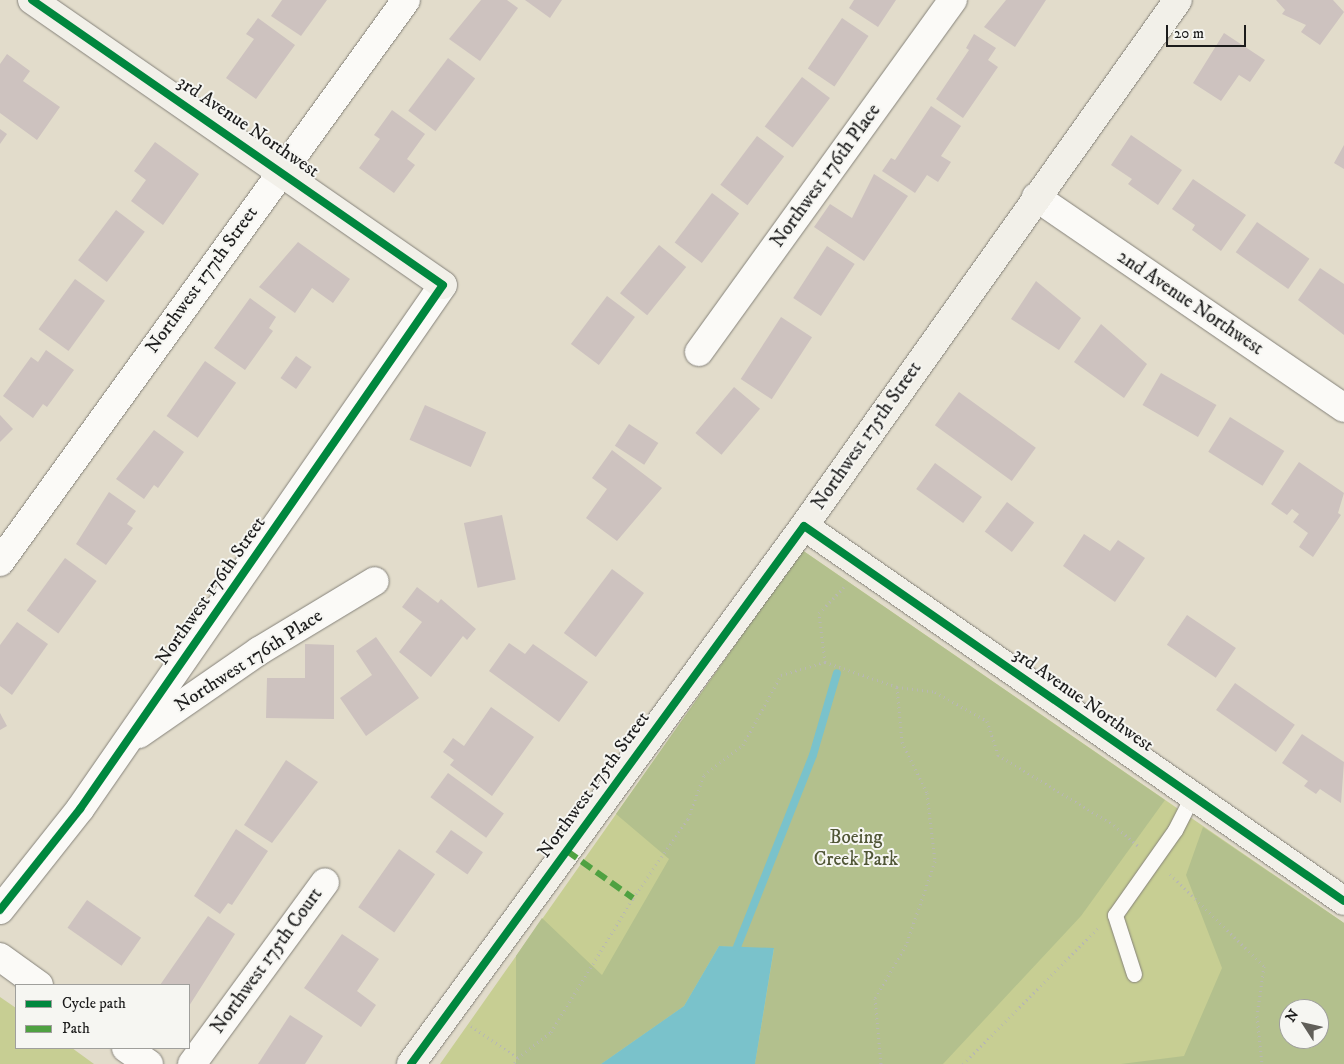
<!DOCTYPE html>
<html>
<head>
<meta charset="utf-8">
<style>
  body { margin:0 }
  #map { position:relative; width:1344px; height:1064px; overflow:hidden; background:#e2dccb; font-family:"IM FELL DW Pica",serif }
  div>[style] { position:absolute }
  .green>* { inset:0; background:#c7ce93 }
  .forest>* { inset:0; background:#b3c08d }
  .water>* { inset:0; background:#7ac2cb }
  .stream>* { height:8px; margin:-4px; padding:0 4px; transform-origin:4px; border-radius:4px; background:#7ac2cb }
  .building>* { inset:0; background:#cdc2bf; transform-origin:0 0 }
  .path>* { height:3px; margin-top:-1.5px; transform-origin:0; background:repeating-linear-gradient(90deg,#b8b7b3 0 1px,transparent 0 5px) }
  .roads { filter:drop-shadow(0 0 1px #85827a) drop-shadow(0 0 1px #85827a) }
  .lane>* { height:15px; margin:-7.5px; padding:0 7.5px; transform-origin:7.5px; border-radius:7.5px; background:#fbfaf7 }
  .street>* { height:28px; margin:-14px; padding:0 14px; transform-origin:14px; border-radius:14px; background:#fbfaf7 }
  .secondary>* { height:28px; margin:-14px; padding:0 14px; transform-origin:14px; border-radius:14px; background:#f2f0e9 }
  .quiet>* { height:6px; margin-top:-3px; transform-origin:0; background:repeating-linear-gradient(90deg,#4fa141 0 12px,transparent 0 18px) }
  .cycleway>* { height:8px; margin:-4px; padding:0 4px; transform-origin:4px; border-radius:4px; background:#00873e }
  span { translate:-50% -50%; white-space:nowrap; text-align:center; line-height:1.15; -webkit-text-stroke:4px #f6f6f2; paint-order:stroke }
  .street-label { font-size:19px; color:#1c1c1c }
  .park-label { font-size:19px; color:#505636 }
  .legend { position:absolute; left:15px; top:984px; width:175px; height:65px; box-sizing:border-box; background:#f6f6f2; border:1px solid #9f9f9c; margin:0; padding:6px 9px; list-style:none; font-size:15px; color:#1c1c1c }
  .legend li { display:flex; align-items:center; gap:10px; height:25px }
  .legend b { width:25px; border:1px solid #9f9f9c }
  .north { position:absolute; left:1279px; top:999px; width:50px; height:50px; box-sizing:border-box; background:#f6f6f2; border:1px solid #9f9f9c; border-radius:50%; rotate:305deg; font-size:14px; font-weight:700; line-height:20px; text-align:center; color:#1c1c1c }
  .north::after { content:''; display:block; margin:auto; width:18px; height:22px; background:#615f59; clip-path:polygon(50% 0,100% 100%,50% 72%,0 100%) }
  .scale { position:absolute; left:1166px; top:25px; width:80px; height:22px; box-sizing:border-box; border:2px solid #1c1c1c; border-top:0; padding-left:6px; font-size:15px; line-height:18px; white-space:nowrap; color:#1c1c1c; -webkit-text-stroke:4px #f6f6f2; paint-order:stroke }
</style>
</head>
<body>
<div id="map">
  <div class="green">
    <div style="clip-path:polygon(evenodd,802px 550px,1344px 923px,1344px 1064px,440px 1064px,802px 550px,1289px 1009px,1319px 1009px,1319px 1039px,1289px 1039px,1289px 1009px)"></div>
    <div style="clip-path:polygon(0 997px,16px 1008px,16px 1048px,72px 1048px,94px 1064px,0 1064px)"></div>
  </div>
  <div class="forest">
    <div style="clip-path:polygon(802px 550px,1165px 800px,1081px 916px,943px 1064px,755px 1064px,774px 949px,719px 946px,684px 1006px,601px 1064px,516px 1064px,516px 956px,542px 918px,602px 975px,669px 859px,616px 814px)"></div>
    <div style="clip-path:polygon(evenodd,1203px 827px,1344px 923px,1344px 1064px,1121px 1064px,1184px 1056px,1222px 968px,1186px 875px,1203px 827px,1289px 1009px,1319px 1009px,1319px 1039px,1289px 1039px,1289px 1009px)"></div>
  </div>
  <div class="water">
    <div style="clip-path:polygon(719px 946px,774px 948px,755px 1064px,601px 1064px,684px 1006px)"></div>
  </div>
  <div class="stream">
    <div style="left:737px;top:947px;width:206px;rotate:-68.4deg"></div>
    <div style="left:813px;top:755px;width:85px;rotate:-73.7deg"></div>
  </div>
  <div class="building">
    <div style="clip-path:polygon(282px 0,327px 0,301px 36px,271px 16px)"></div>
    <div style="clip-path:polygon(481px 0,507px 0,518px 8px,480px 61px,449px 39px)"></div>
    <div style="clip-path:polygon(525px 0,562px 0,550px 18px)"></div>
    <div style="clip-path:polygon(854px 0,896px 0,878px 27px,849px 8px)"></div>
    <div style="clip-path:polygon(1006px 0,1046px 0,1015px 47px,984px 27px)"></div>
    <div style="clip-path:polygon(1276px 0,1333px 0,1344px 12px,1320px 45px,1301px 32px,1306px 25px,1282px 14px,1285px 10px)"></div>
    <div style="clip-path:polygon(258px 18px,295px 45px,256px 99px,226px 78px,254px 39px,246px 34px)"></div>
    <div style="left:842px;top:18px;width:32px;height:61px;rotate:34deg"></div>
    <div style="clip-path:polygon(1224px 33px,1265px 60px,1250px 82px,1239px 75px,1221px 101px,1193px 83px)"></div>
    <div style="clip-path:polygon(974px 34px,996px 48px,988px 60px,998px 67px,963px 118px,936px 99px,969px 50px,966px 48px)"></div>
    <div style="clip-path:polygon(7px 54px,30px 71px,23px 81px,60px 107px,37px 140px,0 113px,0 64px)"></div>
    <div style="left:448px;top:58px;width:34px;height:66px;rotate:37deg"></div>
    <div style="left:802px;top:77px;width:35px;height:62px;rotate:37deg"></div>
    <div style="clip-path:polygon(931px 106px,961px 126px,941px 156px,951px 162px,938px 182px,927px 175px,915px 193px,882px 171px,891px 158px,895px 160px)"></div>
    <div style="clip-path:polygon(392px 110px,425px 134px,407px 159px,415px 165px,394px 193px,359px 168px,380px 139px,374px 135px)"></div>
    <div style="clip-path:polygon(0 129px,7px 134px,0 144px)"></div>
    <div style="clip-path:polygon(1131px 135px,1182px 170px,1158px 205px,1128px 184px,1132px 179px,1111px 165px)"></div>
    <div style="left:757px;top:136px;width:34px;height:61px;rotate:37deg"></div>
    <div style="clip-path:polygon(155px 142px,199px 174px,163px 225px,131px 201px,146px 180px,134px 171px)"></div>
    <div style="clip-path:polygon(1344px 145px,1344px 169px,1334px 163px)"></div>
    <div style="clip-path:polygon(874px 174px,908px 196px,864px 261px,814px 227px,830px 204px,852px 218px)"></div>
    <div style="clip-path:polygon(1193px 179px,1246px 215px,1221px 251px,1192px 230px,1195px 225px,1172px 209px)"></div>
    <div style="left:712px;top:193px;width:34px;height:62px;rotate:37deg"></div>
    <div style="left:116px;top:210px;width:36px;height:63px;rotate:37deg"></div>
    <div style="left:1257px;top:222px;width:64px;height:37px;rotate:35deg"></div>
    <div style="clip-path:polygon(298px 242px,350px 279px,333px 303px,312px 288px,295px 313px,259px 287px)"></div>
    <div style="left:659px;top:245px;width:35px;height:62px;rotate:39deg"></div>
    <div style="left:827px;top:246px;width:33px;height:62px;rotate:33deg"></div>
    <div style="clip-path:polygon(1320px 268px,1344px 284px,1344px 335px,1298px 300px)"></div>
    <div style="left:75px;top:279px;width:37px;height:62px;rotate:36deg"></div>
    <div style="clip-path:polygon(1036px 281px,1081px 318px,1059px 350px,1011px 319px)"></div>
    <div style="left:607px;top:296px;width:35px;height:60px;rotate:37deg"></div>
    <div style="clip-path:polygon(250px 298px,276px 317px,269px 328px,273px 331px,245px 370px,214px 348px)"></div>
    <div style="left:781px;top:317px;width:37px;height:74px;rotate:33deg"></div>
    <div style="clip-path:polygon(1101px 324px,1147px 364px,1124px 398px,1074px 362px)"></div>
    <div style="clip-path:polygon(46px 350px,74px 370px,47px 407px,43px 404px,33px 418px,3px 396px,31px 357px,38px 362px)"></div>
    <div style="left:296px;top:356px;width:19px;height:27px;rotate:35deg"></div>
    <div style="left:205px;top:361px;width:38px;height:67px;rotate:35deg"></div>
    <div style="left:1161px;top:373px;width:64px;height:37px;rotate:30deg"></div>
    <div style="left:734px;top:387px;width:34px;height:60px;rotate:40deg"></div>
    <div style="left:959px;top:392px;width:95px;height:41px;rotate:36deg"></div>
    <div style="left:425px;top:405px;width:67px;height:38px;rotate:24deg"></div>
    <div style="clip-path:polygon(0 415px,13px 429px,0 442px)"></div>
    <div style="left:1230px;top:417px;width:64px;height:41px;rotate:32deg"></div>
    <div style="left:629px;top:424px;width:35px;height:26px;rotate:33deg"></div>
    <div style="clip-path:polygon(154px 430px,184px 452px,158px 488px,154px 485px,144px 499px,116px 479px)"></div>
    <div style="clip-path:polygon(612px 450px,662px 488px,617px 541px,586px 518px,607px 489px,592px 478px)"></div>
    <div style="clip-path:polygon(1299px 462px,1344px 493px,1338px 513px,1341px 515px,1313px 557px,1299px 547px,1308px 533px,1293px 522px,1299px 514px,1292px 509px,1287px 515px,1271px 504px)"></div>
    <div style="left:935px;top:463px;width:58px;height:32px;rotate:36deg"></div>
    <div style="clip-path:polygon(109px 492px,136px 511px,127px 524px,133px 528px,106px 565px,76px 544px)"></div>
    <div style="left:1007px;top:502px;width:34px;height:37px;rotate:37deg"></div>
    <div style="left:502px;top:515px;width:66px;height:39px;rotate:78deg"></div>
    <div style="clip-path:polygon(1084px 534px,1110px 551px,1118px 540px,1145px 558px,1115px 602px,1063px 566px)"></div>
    <div style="left:65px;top:558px;width:39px;height:65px;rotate:36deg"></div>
    <div style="left:612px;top:569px;width:40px;height:80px;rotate:37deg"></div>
    <div style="clip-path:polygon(417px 587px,438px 603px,441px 599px,476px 629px,467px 640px,463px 636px,431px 677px,399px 652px,422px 622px,402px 607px)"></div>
    <div style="left:1187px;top:615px;width:59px;height:36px;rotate:34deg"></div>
    <div style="clip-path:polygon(17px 622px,48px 644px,12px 695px,0 686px,0 645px)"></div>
    <div style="clip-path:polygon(376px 637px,419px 698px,366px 736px,340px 698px,372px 675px,356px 651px)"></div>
    <div style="clip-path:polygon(509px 643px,525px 654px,533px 644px,588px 682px,559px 722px,489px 671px)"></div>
    <div style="clip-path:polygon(305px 644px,334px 645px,334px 719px,266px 718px,267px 678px,305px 678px)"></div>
    <div style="left:1235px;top:683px;width:73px;height:33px;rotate:35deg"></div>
    <div style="clip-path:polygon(491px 707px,534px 737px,492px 796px,450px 765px,454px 760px,443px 752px,453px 738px,464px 746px)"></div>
    <div style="clip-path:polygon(0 713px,7px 726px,0 730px)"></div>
    <div style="clip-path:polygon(1302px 734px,1344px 762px,1341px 803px,1320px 789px,1316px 794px,1304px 786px,1308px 781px,1282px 763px)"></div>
    <div style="clip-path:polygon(286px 760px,318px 782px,272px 843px,244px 825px)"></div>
    <div style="left:448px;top:773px;width:69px;height:30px;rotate:36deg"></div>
    <div style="clip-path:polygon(236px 829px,268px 851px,232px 905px,228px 903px,220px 914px,194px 896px)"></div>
    <div style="left:451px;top:830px;width:39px;height:27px;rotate:35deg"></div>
    <div style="left:399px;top:849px;width:44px;height:71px;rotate:35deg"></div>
    <div style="left:87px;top:900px;width:66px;height:34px;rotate:35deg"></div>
    <div style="clip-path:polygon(208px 916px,235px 934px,189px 1006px,189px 985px,160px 985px)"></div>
    <div style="clip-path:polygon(342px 934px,379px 959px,357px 991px,376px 1005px,361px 1027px,304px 988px)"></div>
    <div style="clip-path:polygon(290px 1015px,323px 1036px,305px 1064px,258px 1064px)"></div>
  </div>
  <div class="path">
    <div style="left:825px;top:662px;width:76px;rotate:19.1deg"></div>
    <div style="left:897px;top:687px;width:55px;rotate:84.8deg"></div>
    <div style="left:902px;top:742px;width:57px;rotate:63.9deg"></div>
    <div style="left:927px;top:793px;width:68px;rotate:83.3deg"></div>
    <div style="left:935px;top:861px;width:89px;rotate:109deg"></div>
    <div style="left:906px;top:945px;width:61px;rotate:120.3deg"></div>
    <div style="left:875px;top:998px;width:66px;rotate:84.8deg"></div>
    <div style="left:897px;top:687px;width:38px;rotate:7deg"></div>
    <div style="left:935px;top:692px;width:60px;rotate:29.1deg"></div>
    <div style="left:987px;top:721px;width:36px;rotate:72deg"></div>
    <div style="left:998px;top:755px;width:135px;rotate:31.1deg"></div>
    <div style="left:1114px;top:825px;width:33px;rotate:41deg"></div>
    <div style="left:1170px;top:874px;width:132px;rotate:44.4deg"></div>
    <div style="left:1264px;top:966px;width:50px;rotate:98deg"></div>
    <div style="left:1257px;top:1016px;width:48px;rotate:84.1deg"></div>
    <div style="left:471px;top:1026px;width:57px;rotate:34.2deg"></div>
    <div style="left:518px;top:1058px;width:7px;rotate:124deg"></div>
    <div style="left:518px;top:1058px;width:42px;rotate:-38.2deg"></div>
    <div style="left:551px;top:1032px;width:157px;rotate:-58.5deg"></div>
    <div style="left:633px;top:898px;width:96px;rotate:-55.2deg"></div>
    <div style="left:688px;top:819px;width:47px;rotate:-70deg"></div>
    <div style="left:704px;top:775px;width:49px;rotate:-37.6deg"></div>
    <div style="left:743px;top:745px;width:80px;rotate:-61.5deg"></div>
    <div style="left:781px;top:675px;width:46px;rotate:-16.5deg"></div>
    <div style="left:825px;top:662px;width:49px;rotate:-97deg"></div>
    <div style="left:819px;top:613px;width:36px;rotate:-46deg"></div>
    <div style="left:963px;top:1064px;width:192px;rotate:-45.2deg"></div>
  </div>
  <div class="roads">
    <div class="lane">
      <div style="left:1134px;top:974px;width:62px;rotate:-107.9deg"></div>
      <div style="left:1115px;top:915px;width:104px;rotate:-54.8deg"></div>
      <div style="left:1175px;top:830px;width:38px;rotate:-63deg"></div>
    </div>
    <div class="street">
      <div style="left:1036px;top:197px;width:373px;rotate:34.4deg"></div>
      <div style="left:699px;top:352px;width:434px;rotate:-54.2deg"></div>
      <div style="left:0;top:562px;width:693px;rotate:-54.15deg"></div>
      <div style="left:139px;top:734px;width:146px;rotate:-34.7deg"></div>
      <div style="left:259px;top:651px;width:135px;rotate:-31.1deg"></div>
      <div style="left:0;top:910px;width:129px;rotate:-51.6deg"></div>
      <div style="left:80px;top:809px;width:637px;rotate:-55.29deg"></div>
      <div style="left:0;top:957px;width:48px;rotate:35.7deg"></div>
      <div style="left:126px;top:1048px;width:28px;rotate:35deg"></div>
      <div style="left:192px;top:1064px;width:225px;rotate:-53.8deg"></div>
    </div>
    <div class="secondary">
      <div style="left:32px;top:0;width:500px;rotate:34.74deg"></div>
      <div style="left:804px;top:526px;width:657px;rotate:34.78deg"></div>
      <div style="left:411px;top:1064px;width:666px;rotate:-53.85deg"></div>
      <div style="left:804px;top:526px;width:645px;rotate:-54.59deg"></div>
    </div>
  </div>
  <div class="quiet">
    <div style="left:567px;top:851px;width:81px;rotate:35.5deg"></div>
  </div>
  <div class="cycleway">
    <div style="left:0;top:910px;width:129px;rotate:-51.6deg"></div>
    <div style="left:80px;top:809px;width:637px;rotate:-55.29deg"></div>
    <div style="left:443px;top:285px;width:500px;rotate:-145.26deg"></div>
    <div style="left:411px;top:1064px;width:666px;rotate:-53.85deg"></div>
    <div style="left:804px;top:526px;width:657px;rotate:34.78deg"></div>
  </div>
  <div class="street-label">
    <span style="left:248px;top:127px;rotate:34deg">3rd Avenue Northwest</span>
    <span style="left:826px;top:176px;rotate:-54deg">Northwest 176th Place</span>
    <span style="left:202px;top:280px;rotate:-54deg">Northwest 177th Street</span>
    <span style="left:1190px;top:303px;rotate:34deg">2nd Avenue Northwest</span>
    <span style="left:867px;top:436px;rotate:-55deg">Northwest 175th Street</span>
    <span style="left:211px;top:591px;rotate:-55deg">Northwest 176th Street</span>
    <span style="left:249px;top:661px;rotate:-33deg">Northwest 176th Place</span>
    <span style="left:1083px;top:700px;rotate:35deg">3rd Avenue Northwest</span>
    <span style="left:594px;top:785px;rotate:-54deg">Northwest 175th Street</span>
    <span style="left:267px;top:961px;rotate:-54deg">Northwest 175th Court</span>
  </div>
  <div class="park-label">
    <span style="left:856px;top:849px">Boeing<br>Creek Park</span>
  </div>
  <ul class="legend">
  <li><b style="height:6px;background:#00873e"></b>Cycle path</li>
  <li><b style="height:6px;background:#4fa141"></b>Path</li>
  </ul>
  <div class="north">N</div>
  <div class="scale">20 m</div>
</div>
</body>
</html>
